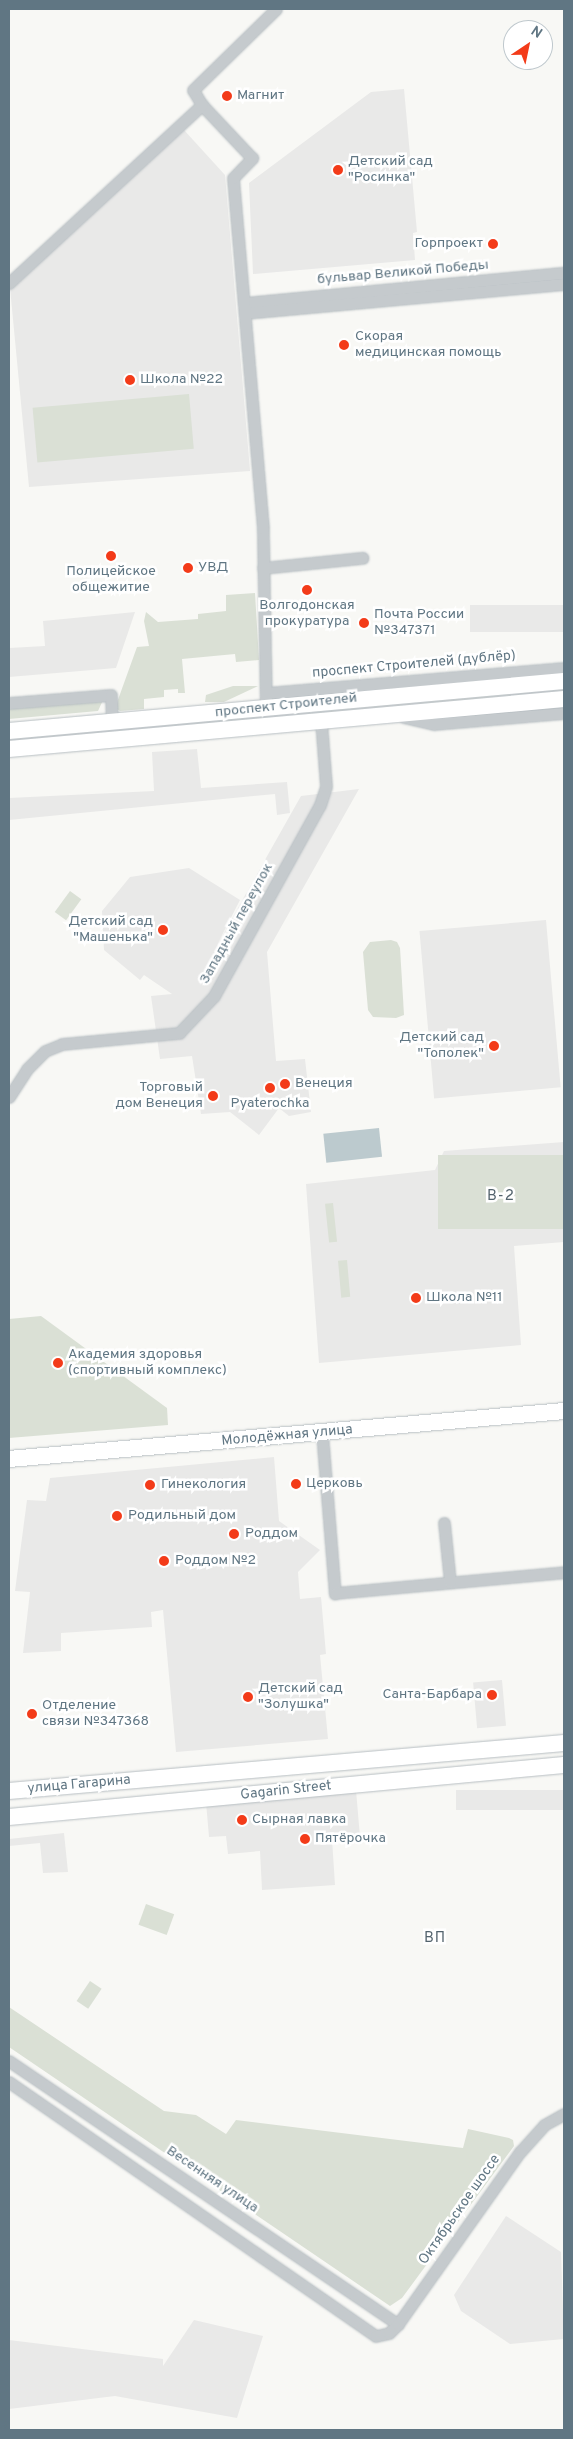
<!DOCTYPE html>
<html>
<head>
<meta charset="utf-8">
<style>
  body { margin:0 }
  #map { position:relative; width:573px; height:2439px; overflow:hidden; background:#f8f8f5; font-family:Overpass,sans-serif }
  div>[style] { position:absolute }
  .built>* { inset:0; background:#e9e9e8; transform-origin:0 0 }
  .green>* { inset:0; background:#dae0d5; transform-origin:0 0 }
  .water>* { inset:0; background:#bccace; transform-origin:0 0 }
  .roads { filter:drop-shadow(0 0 1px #b7bec2) drop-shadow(0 0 1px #b7bec2) }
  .street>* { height:11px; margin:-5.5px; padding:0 5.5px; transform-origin:5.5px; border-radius:5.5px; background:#c5cacd }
  .secondary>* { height:16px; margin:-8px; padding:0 8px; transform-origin:8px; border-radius:8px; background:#fff }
  .dots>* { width:14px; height:14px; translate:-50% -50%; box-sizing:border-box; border:2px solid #fff; border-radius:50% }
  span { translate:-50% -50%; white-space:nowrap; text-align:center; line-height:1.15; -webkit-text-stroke:5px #fff; paint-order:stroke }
  .poi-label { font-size:14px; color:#607683 }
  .left { translate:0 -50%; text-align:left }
  .right { translate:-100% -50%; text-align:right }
  .street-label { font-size:14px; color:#607683 }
  .neighbourhood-label { font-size:15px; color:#53636d; letter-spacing:1px }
  .frame { position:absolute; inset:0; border:10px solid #607683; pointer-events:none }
  .north { position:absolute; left:503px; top:20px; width:50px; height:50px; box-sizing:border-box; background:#fff; border:1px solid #bfc8cd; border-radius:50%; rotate:34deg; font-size:14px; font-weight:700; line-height:20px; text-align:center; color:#607683 }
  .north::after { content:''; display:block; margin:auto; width:18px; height:22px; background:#f33b19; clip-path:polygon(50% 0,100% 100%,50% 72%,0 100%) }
</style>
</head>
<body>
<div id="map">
  <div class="built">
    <div style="clip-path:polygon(404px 89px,417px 232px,413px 233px,415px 260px,253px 274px,249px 183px,371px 92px)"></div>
    <div style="clip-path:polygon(184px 130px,225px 175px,250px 471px,29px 487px,10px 288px)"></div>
    <div style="left:564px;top:605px;width:27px;height:94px;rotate:90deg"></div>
    <div style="clip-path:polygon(135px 612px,116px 668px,9px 677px,9px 648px,45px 646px,43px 621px)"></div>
    <div style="clip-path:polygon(197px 749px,201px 788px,287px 782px,290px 813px,277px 815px,275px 794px,9px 820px,9px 798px,154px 791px,152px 752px)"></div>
    <div style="clip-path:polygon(359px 789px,267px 952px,276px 1061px,305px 1059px,311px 1112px,289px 1116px,279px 1108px,259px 1135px,230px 1112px,201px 1114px,192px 1056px,160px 1059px,151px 996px,172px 994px,144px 975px,140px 980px,104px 950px,102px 911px,130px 877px,189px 868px,240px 900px,217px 945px,301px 796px)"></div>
    <div style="left:546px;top:920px;width:168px;height:127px;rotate:85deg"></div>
    <div style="clip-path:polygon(564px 1142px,564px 1242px,514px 1246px,521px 1345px,319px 1363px,306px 1184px,435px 1170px,444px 1151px)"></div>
    <div style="clip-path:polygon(274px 1457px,279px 1521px,320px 1550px,298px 1572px,300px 1599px,321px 1597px,326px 1654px,320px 1655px,328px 1739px,176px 1752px,163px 1610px,151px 1612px,152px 1627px,61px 1633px,61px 1651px,23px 1653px,30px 1592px,15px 1591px,27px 1500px,46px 1501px,50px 1478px)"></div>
    <div style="left:502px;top:1680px;width:46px;height:29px;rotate:85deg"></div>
    <div style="clip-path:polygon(356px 1790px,360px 1837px,332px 1839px,335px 1885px,262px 1890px,260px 1851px,228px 1854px,226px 1836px,209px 1837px,206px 1802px)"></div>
    <div style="left:564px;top:1790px;width:20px;height:108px;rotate:90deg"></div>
    <div style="clip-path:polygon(64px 1833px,68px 1872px,43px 1873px,40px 1843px,9px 1846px,9px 1839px)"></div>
    <div style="clip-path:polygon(506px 2216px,561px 2252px,564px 2339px,510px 2344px,461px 2311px,454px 2295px)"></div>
    <div style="clip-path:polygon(194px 2320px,263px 2336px,237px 2418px,115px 2396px,9px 2409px,9px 2340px,163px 2359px,163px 2366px)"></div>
  </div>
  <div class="green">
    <div style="left:189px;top:394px;width:55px;height:157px;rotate:85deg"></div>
    <div style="clip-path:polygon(255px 593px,259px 660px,236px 662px,235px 654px,182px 659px,185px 693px,178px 693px,178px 689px,164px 690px,164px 697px,144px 699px,144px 709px,120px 711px,115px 708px,137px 647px,149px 646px,144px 621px,146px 612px,158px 622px,198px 619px,198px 614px,226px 611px,226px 595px)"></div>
    <div style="clip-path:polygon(233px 686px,258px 686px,224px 702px,205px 702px,206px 695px)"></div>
    <div style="clip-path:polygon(103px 700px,98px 711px,9px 719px,9px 706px)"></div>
    <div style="left:70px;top:891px;width:14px;height:26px;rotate:36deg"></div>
    <div style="clip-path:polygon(391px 940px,397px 942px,400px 948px,404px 1015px,396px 1018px,373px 1017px,368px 1010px,363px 952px,370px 942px)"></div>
    <div style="left:564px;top:1155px;width:74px;height:126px;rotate:90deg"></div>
    <div style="left:333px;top:1203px;width:39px;height:8px;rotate:84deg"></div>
    <div style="left:347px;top:1260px;width:37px;height:9px;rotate:85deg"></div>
    <div style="clip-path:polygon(41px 1316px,167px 1408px,168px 1425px,9px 1438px,9px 1319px)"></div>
    <div style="left:146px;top:1904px;width:30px;height:22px;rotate:20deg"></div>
    <div style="left:90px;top:1981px;width:14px;height:24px;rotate:34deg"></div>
    <div style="clip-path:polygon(9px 2007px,164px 2111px,196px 2115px,226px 2134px,236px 2120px,463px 2148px,468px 2129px,509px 2138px,513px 2140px,514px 2146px,402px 2298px,390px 2306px,9px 2047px)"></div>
  </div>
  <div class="water">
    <div style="left:379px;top:1128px;width:29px;height:56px;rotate:84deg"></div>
  </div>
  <div class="roads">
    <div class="street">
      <div style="left:9px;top:283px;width:263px;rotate:-42.7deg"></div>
      <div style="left:244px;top:303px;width:321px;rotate:-5.4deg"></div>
      <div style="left:245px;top:313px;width:320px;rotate:-5.2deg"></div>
      <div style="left:263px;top:568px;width:100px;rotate:-5.8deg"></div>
      <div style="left:266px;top:693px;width:299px;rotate:-4.8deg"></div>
      <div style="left:9px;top:703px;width:102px;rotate:-4.5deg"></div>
      <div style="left:111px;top:695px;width:26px;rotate:88deg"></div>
      <div style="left:266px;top:708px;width:180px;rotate:-91deg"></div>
      <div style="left:263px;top:528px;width:351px;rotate:-94.9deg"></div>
      <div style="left:233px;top:178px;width:28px;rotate:-46deg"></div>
      <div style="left:252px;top:158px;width:73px;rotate:-133.3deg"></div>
      <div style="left:202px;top:105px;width:17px;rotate:-121deg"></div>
      <div style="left:193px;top:90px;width:116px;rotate:-44.3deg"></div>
      <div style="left:403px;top:717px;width:32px;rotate:13deg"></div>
      <div style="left:434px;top:724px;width:130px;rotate:-4.8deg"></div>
      <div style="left:9px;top:1097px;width:33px;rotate:-57deg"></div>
      <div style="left:27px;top:1069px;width:25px;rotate:-45deg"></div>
      <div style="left:45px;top:1051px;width:18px;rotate:-22deg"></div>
      <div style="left:62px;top:1044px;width:118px;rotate:-5.4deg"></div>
      <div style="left:179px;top:1033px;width:51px;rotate:-46.6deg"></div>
      <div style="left:214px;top:996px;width:218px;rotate:-61deg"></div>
      <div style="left:320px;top:805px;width:20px;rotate:-72deg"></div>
      <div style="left:326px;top:786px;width:65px;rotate:-94.4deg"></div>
      <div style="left:322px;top:1433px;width:161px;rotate:85.4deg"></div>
      <div style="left:335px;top:1593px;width:230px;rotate:-5.2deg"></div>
      <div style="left:444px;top:1523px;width:59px;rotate:84.2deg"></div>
      <div style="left:9px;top:2061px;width:470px;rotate:34.1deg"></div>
      <div style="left:9px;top:2082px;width:446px;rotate:34.7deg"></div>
      <div style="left:376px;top:2336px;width:13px;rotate:-13deg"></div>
      <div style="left:389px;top:2333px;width:13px;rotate:-45deg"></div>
      <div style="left:398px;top:2324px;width:211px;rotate:-54.7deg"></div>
      <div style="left:520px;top:2152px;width:36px;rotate:-48deg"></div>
      <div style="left:544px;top:2125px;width:23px;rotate:-29deg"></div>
    </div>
    <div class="secondary">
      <div style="left:9px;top:731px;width:557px;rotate:-5.15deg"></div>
      <div style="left:9px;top:749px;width:557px;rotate:-5.15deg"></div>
      <div style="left:9px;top:1459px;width:557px;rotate:-4.94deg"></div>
      <div style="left:9px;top:1791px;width:557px;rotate:-4.94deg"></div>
      <div style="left:9px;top:1817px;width:557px;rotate:-5.35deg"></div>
    </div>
  </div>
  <div class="dots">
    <div style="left:227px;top:96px;background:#f33b19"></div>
    <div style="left:338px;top:170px;background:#f33b19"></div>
    <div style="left:493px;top:244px;background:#f33b19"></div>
    <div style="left:344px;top:345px;background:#f33b19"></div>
    <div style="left:130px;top:380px;background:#f33b19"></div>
    <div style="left:111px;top:556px;background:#f33b19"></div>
    <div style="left:188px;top:568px;background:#f33b19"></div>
    <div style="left:307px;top:590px;background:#f33b19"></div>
    <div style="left:364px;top:623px;background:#f33b19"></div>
    <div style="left:163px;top:930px;background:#f33b19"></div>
    <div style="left:494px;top:1046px;background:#f33b19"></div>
    <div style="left:285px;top:1084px;background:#f33b19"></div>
    <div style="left:270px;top:1088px;background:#f33b19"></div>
    <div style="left:213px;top:1096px;background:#f33b19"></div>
    <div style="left:416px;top:1298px;background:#f33b19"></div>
    <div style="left:58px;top:1363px;background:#f33b19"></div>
    <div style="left:296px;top:1484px;background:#f33b19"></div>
    <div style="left:150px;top:1485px;background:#f33b19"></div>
    <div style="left:117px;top:1516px;background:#f33b19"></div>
    <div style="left:234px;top:1534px;background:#f33b19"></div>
    <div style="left:164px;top:1561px;background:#f33b19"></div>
    <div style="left:492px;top:1695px;background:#f33b19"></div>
    <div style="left:248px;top:1697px;background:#f33b19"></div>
    <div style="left:32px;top:1714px;background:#f33b19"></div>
    <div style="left:242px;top:1820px;background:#f33b19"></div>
    <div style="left:305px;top:1839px;background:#f33b19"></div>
  </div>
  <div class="poi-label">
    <span class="left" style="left:237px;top:96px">Магнит</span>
    <span class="left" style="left:348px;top:170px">Детский сад<br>"Росинка"</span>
    <span class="right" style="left:483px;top:244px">Горпроект</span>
    <span class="left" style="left:355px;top:345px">Скорая<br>медицинская помощь</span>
    <span class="left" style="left:140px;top:380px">Школа №22</span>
    <span class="left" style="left:198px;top:568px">УВД</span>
    <span style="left:111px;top:580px">Полицейское<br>общежитие</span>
    <span style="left:307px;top:614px">Волгодонская<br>прокуратура</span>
    <span class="left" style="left:374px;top:623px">Почта России<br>№347371</span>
    <span class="right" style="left:153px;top:930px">Детский сад<br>"Машенька"</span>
    <span class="right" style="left:484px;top:1046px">Детский сад<br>"Тополек"</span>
    <span class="left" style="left:295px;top:1084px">Венеция</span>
    <span class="right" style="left:203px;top:1096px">Торговый<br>дом Венеция</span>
    <span style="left:270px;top:1104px">Pyaterochka</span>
    <span class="left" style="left:426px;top:1298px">Школа №11</span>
    <span class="left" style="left:68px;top:1363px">Академия здоровья<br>(спортивный комплекс)</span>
    <span class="left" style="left:306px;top:1484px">Церковь</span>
    <span class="left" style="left:161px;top:1485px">Гинекология</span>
    <span class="left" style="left:128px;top:1516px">Родильный дом</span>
    <span class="left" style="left:245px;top:1534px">Роддом</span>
    <span class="left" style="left:175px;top:1561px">Роддом №2</span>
    <span class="left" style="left:258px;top:1697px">Детский сад<br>"Золушка"</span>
    <span class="right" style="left:482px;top:1695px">Санта-Барбара</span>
    <span class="left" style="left:42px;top:1714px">Отделение<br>связи №347368</span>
    <span class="left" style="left:252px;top:1820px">Сырная лавка</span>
    <span class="left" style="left:315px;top:1839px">Пятёрочка</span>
  </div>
  <div class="street-label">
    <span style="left:403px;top:273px;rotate:-5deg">бульвар Великой Победы</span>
    <span style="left:414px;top:665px;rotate:-5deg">проспект Строителей (дублёр)</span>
    <span style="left:286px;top:706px;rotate:-6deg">проспект Строителей</span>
    <span style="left:237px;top:924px;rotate:-61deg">Западный переулок</span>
    <span style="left:287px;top:1436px;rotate:-5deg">Молодёжная улица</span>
    <span style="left:79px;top:1785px;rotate:-5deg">улица Гагарина</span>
    <span style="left:286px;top:1791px;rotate:-6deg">Gagarin Street</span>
    <span style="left:212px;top:2180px;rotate:34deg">Весенняя улица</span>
    <span style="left:460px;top:2210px;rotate:-55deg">Октябрьское шоссе</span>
  </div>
  <div class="neighbourhood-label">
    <span style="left:501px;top:1197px">В-2</span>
    <span style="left:435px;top:1939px">ВП</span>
  </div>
  <div class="frame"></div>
  <div class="north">N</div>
</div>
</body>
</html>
